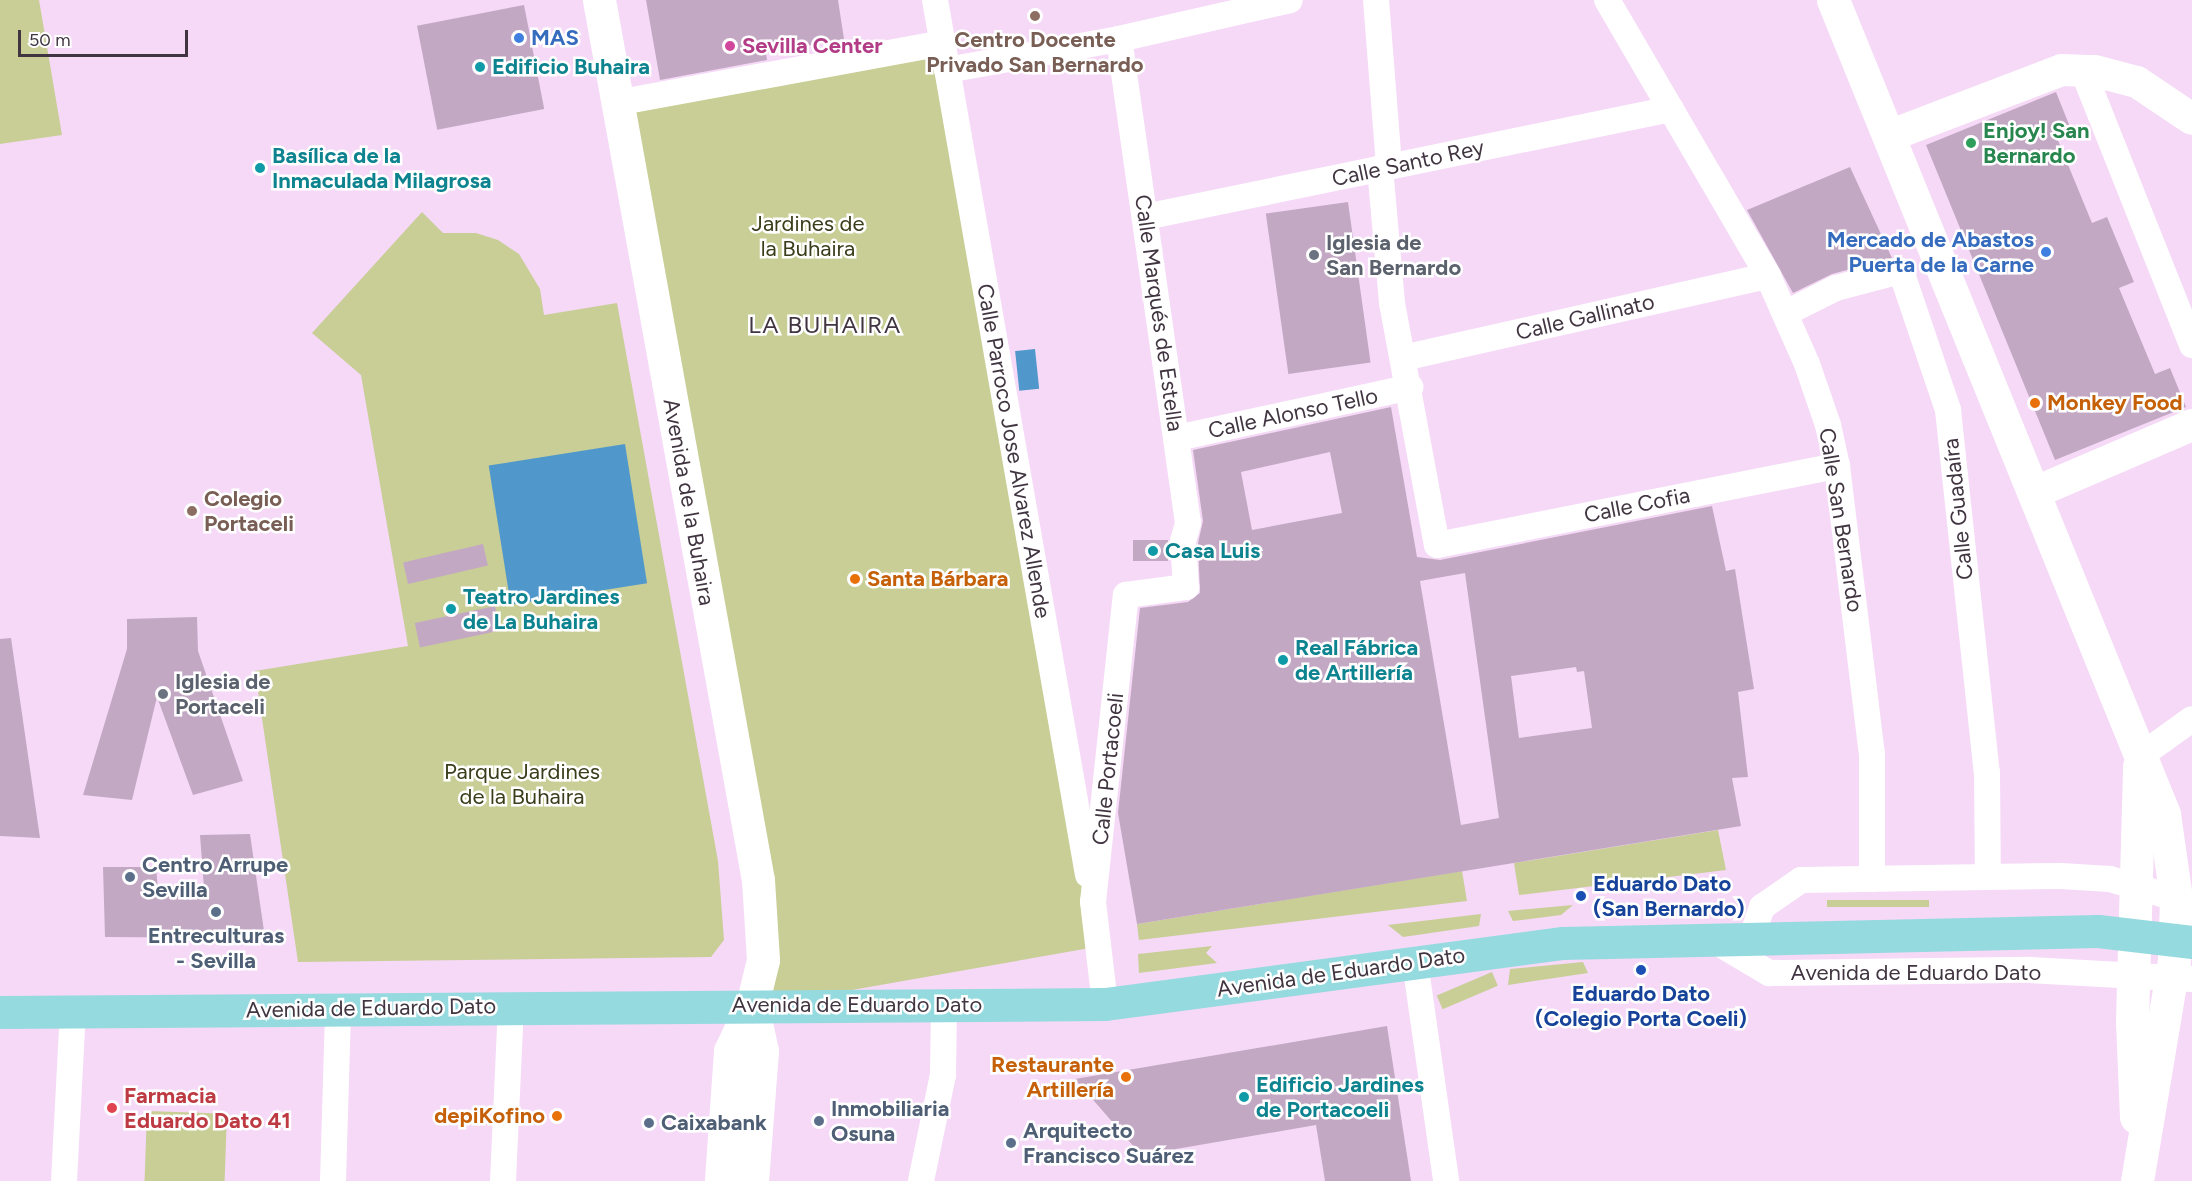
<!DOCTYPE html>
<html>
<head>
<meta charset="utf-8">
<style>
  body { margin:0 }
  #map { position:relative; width:2192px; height:1181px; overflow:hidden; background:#f5d9f7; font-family:Figtree,sans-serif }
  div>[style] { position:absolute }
  .green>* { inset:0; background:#c8ce96; transform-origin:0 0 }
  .water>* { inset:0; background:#5098cc; transform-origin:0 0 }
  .building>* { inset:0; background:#c3a8c4; transform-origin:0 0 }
  .minor>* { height:26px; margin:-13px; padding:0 13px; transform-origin:13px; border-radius:13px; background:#fff }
  .tertiary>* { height:32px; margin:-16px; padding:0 16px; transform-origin:16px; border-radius:16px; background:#fff }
  .secondary>* { height:33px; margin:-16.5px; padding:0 16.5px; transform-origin:16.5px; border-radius:16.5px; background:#fff }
  .primary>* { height:33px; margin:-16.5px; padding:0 16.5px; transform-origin:16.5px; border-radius:16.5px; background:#95dadf }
  .dots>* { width:16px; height:16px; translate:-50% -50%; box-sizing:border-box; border:3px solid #fff; border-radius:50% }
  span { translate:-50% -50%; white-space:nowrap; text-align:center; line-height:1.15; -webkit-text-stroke:5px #fff; paint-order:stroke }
  .shop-label { font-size:22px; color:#366cbe; font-weight:700 }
  .left { translate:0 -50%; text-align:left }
  .right { translate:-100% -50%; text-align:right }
  .education-label { font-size:22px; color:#785e54; font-weight:700 }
  .hotel-label { font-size:22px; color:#b23c85; font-weight:700 }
  .culture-label { font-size:22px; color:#0d838f; font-weight:700 }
  .leisure-label { font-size:22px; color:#27864d; font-weight:700 }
  .street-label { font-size:22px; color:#403540 }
  .park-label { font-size:22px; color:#3a3d1a }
  .worship-label { font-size:22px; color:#5b616d; font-weight:700 }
  .food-label { font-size:22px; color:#c56008; font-weight:700 }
  .service-label { font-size:22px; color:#4e5e75; font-weight:700 }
  .transit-label { font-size:22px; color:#164399; font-weight:700 }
  .health-label { font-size:22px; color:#be3a42; font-weight:700 }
  .neighbourhood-label { font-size:24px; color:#403540; letter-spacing:1.5px }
  .scale { position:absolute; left:18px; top:30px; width:170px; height:27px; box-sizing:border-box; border:3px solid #403540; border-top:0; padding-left:8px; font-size:18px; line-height:21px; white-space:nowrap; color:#403540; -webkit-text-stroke:4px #fff; paint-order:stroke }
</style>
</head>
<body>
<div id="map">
  <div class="green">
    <div style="clip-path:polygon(0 0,39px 0,62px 135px,0 144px)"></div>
    <div style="left:942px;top:43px;width:917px;height:331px;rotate:80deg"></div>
    <div style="clip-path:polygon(422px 212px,443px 233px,476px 233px,498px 240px,519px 254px,540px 289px,544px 315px,617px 303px,718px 861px,724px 940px,711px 957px,298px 962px,255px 671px,408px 646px,361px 375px,312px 333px)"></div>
    <div style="clip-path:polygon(1718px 830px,1726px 870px,1519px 895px,1514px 863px)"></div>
    <div style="clip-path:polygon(1462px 871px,1467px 901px,1139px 940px,1137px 924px)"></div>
    <div style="left:1929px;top:900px;width:7px;height:102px;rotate:90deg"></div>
    <div style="clip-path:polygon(1573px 905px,1561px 915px,1513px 921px,1508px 911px)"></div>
    <div style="clip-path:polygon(1481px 914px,1479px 926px,1403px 937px,1388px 925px)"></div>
    <div style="clip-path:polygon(1212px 946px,1206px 953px,1217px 963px,1139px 973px,1138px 954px)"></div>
    <div style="clip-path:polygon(1583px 962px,1588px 973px,1508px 985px,1510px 969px)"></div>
    <div style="left:1492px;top:972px;width:15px;height:60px;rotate:67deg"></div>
    <div style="left:147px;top:1111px;width:80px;height:70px;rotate:2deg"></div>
  </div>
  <div class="water">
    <div style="left:1035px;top:349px;width:40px;height:20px;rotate:84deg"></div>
    <div style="left:625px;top:444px;width:141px;height:138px;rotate:81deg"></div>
  </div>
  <div class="building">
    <div style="clip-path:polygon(646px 0,838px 0,844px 39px,766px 53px,767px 60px,660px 80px)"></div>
    <div style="left:524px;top:5px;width:106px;height:109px;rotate:79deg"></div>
    <div style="clip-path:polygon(2056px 92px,2072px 132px,2057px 138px,2092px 223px,2107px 217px,2134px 282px,2119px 288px,2155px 374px,2170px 368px,2186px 407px,2055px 460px,1926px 145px)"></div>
    <div style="clip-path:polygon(1850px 167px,1892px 258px,1832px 274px,1793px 293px,1747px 210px)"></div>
    <div style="left:1348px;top:202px;width:162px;height:83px;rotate:82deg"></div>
    <div style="clip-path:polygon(evenodd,1391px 407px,1417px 557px,1440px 560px,1712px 506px,1726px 571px,1735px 569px,1754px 689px,1738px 692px,1748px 777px,1732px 778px,1741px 826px,1137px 924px,1118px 813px,1140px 608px,1188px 602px,1200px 593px,1198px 543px,1203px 521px,1193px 450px,1391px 407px,1330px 452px,1342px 513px,1252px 530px,1241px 472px,1330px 452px,1391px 407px,1465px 573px,1499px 818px,1461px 825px,1420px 581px,1465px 573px,1391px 407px,1576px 667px,1577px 672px,1584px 671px,1592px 728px,1519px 738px,1511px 676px,1576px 667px)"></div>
    <div style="left:1133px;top:540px;width:35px;height:21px"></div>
    <div style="left:483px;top:544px;width:22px;height:82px;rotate:77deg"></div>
    <div style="left:495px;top:606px;width:25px;height:82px;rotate:78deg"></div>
    <div style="clip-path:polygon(197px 617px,198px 651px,243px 781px,193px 795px,157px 697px,132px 800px,83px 795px,127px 649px,127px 619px)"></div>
    <div style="clip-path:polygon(11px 638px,40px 838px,0 836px,0 639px)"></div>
    <div style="clip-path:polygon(250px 834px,265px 938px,105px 937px,103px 867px,156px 867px,158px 889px,204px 888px,200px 835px)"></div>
    <div style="clip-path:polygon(1387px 1026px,1411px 1181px,1325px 1181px,1316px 1125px,1141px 1155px,1075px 1079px)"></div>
  </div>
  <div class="minor">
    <div style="left:935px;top:0;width:888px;rotate:80.08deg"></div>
    <div style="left:1376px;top:0;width:167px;rotate:85.5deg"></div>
    <div style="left:1607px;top:0;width:320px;rotate:59.7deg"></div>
    <div style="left:1768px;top:276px;width:96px;rotate:66.1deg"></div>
    <div style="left:1807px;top:364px;width:65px;rotate:71deg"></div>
    <div style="left:1828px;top:425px;width:42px;rotate:77.6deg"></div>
    <div style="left:1837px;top:466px;width:290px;rotate:83.1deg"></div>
    <div style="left:1872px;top:754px;width:125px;rotate:90deg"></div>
    <div style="left:947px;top:70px;width:175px;rotate:-10.2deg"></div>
    <div style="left:1119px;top:39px;width:175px;rotate:-12.8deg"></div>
    <div style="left:2098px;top:79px;width:17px;rotate:-152deg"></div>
    <div style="left:2083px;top:71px;width:295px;rotate:68.3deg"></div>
    <div style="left:616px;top:103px;width:331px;rotate:-10.4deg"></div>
    <div style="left:1380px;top:168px;width:136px;rotate:84.9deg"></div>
    <div style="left:1392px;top:303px;width:246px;rotate:79.5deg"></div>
    <div style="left:1437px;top:545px;width:408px;rotate:-11.2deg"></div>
    <div style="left:1145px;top:217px;width:537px;rotate:-11.6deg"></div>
    <div style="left:1786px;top:313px;width:56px;rotate:-26.6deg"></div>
    <div style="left:1836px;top:288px;width:67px;rotate:-14.7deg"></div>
    <div style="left:1901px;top:271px;width:147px;rotate:71.3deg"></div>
    <div style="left:1948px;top:410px;width:364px;rotate:83.9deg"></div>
    <div style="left:1987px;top:772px;width:105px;rotate:89.5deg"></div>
    <div style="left:1403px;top:358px;width:374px;rotate:-12.7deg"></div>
    <div style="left:1177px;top:438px;width:239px;rotate:-12.3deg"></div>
    <div style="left:2139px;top:757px;width:65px;rotate:-35.6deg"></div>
    <div style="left:1752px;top:936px;width:31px;rotate:-71deg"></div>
    <div style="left:1762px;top:907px;width:47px;rotate:-34.7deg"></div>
    <div style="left:1801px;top:880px;width:260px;rotate:-0.9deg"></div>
    <div style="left:2061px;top:876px;width:49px;rotate:3.5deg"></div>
    <div style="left:2110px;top:879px;width:85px;rotate:16.3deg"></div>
    <div style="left:1710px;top:938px;width:69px;rotate:30.7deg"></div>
    <div style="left:1769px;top:973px;width:261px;rotate:-0.7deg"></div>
    <div style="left:2030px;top:970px;width:162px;rotate:3.2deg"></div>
    <div style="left:1415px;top:962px;width:221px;rotate:81.9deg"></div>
    <div style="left:1105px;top:1004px;width:103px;rotate:-96.7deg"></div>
    <div style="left:1093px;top:902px;width:309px;rotate:-83.9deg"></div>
    <div style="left:1126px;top:595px;width:61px;rotate:-7.6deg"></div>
    <div style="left:1186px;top:587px;width:46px;rotate:-93.7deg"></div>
    <div style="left:1183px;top:541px;width:19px;rotate:-74deg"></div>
    <div style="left:1188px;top:523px;width:489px;rotate:-98.1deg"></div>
    <div style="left:64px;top:1181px;width:170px;rotate:-87deg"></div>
    <div style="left:333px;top:1181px;width:173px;rotate:-88.3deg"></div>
    <div style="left:503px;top:1181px;width:175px;rotate:-87.4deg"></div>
    <div style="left:921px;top:1181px;width:108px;rotate:-78.3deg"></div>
    <div style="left:943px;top:1075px;width:71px;rotate:-89.2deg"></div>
  </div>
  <div class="tertiary">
    <div style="left:1889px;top:136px;width:185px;rotate:-20.9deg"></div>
    <div style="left:2062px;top:70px;width:33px;rotate:2deg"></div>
    <div style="left:2095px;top:71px;width:43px;rotate:14.7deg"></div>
    <div style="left:2137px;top:82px;width:66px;rotate:33.9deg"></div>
    <div style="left:2036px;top:492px;width:170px;rotate:-23.2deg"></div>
  </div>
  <div class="secondary">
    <div style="left:599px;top:0;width:894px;rotate:79.76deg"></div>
    <div style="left:758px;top:880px;width:80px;rotate:86.4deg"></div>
    <div style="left:763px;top:960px;width:46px;rotate:103.7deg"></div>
    <div style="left:752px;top:1005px;width:51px;rotate:115.6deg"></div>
    <div style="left:730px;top:1051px;width:130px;rotate:94deg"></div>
    <div style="left:1833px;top:0;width:879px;rotate:67.87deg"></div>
    <div style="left:2164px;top:814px;width:85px;rotate:81.9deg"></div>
    <div style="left:2176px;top:898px;width:62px;rotate:91.8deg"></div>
    <div style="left:2174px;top:960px;width:224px;rotate:99.5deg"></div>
    <div style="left:752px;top:1005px;width:47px;rotate:77.7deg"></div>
    <div style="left:762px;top:1051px;width:130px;rotate:94.4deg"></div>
    <div style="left:2136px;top:1117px;width:96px;rotate:-92.4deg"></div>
    <div style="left:2132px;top:1021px;width:255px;rotate:-88.4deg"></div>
  </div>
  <div class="primary">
    <div style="left:0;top:1012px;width:1105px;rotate:-0.41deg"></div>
    <div style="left:1105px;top:1004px;width:462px;rotate:-7.6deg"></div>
    <div style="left:1563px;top:943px;width:535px;rotate:-1.28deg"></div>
    <div style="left:2098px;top:931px;width:95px;rotate:6.7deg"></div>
  </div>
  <div class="dots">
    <div style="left:1035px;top:16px;background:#8d6e63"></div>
    <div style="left:519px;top:38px;background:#3f7fe0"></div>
    <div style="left:730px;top:46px;background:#d1479c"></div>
    <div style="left:480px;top:67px;background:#0f9aa8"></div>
    <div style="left:1971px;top:143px;background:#2e9e5b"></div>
    <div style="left:260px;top:168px;background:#0f9aa8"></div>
    <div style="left:2046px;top:252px;background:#3f7fe0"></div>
    <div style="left:1314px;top:255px;background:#6b7280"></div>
    <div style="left:2035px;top:403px;background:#e8710a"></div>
    <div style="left:192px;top:511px;background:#8d6e63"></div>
    <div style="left:1153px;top:551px;background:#0f9aa8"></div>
    <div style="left:855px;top:579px;background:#e8710a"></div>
    <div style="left:451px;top:609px;background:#0f9aa8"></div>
    <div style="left:1283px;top:660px;background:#0f9aa8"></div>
    <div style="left:163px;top:694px;background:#6b7280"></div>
    <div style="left:130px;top:877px;background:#5c6f8a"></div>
    <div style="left:1581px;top:896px;background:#1a4fb4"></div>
    <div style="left:216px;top:912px;background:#5c6f8a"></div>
    <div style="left:1641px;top:970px;background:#1a4fb4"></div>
    <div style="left:1126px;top:1077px;background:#e8710a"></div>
    <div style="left:1244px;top:1097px;background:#0f9aa8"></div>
    <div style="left:112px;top:1108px;background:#e0444e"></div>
    <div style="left:557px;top:1116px;background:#e8710a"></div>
    <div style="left:819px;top:1121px;background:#5c6f8a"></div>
    <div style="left:649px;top:1123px;background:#5c6f8a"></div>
    <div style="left:1011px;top:1143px;background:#5c6f8a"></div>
  </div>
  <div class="shop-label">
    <span class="left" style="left:531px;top:38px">MAS</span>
    <span class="right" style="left:2034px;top:252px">Mercado de Abastos<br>Puerta de la Carne</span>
  </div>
  <div class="education-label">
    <span style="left:1035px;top:52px">Centro Docente<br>Privado San Bernardo</span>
    <span class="left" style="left:204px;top:511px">Colegio<br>Portaceli</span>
  </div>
  <div class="hotel-label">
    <span class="left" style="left:742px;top:46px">Sevilla Center</span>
  </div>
  <div class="culture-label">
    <span class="left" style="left:492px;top:67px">Edificio Buhaira</span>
    <span class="left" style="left:272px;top:168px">Basílica de la<br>Inmaculada Milagrosa</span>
    <span class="left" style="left:1165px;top:551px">Casa Luis</span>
    <span class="left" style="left:463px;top:609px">Teatro Jardines<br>de La Buhaira</span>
    <span class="left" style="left:1295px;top:660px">Real Fábrica<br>de Artillería</span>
    <span class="left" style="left:1256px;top:1097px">Edificio Jardines<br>de Portacoeli</span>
  </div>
  <div class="leisure-label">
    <span class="left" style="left:1983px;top:143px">Enjoy! San<br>Bernardo</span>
  </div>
  <div class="street-label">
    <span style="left:1408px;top:163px;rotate:-12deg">Calle Santo Rey</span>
    <span style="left:1159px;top:313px;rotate:82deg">Calle Marqués de Estella</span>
    <span style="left:1585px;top:317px;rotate:-13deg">Calle Gallinato</span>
    <span style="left:1293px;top:413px;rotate:-12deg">Calle Alonso Tello</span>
    <span style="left:1014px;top:451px;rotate:80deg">Calle Parroco Jose Alvarez Allende</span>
    <span style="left:689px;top:502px;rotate:80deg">Avenida de la Buhaira</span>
    <span style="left:1637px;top:505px;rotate:-11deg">Calle Cofia</span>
    <span style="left:1958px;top:509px;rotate:-96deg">Calle Guadaíra</span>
    <span style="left:1841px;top:520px;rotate:81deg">Calle San Bernardo</span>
    <span style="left:1108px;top:769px;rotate:-84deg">Calle Portacoeli</span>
    <span style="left:1341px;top:972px;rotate:-8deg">Avenida de Eduardo Dato</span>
    <span style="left:1916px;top:973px">Avenida de Eduardo Dato</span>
    <span style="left:857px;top:1005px">Avenida de Eduardo Dato</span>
    <span style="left:371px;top:1008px;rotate:-1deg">Avenida de Eduardo Dato</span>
  </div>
  <div class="park-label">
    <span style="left:808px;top:236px">Jardines de<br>la Buhaira</span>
    <span style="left:522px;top:784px">Parque Jardines<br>de la Buhaira</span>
  </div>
  <div class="worship-label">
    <span class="left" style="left:1326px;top:255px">Iglesia de<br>San Bernardo</span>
    <span class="left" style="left:175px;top:694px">Iglesia de<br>Portaceli</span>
  </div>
  <div class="food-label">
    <span class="left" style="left:2047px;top:403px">Monkey Food</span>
    <span class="left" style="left:867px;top:579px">Santa Bárbara</span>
    <span class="right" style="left:1114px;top:1077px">Restaurante<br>Artillería</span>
    <span class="right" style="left:545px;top:1116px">depiKofino</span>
  </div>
  <div class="service-label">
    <span class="left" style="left:142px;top:877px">Centro Arrupe<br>Sevilla</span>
    <span style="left:216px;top:948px">Entreculturas<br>- Sevilla</span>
    <span class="left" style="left:831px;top:1121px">Inmobiliaria<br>Osuna</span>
    <span class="left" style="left:661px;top:1123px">Caixabank</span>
    <span class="left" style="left:1023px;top:1143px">Arquitecto<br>Francisco Suárez</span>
  </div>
  <div class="transit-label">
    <span class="left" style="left:1593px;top:896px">Eduardo Dato<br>(San Bernardo)</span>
    <span style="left:1641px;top:1006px">Eduardo Dato<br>(Colegio Porta Coeli)</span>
  </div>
  <div class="health-label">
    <span class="left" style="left:124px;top:1108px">Farmacia<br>Eduardo Dato 41</span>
  </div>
  <div class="neighbourhood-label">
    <span style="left:825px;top:325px">LA BUHAIRA</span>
  </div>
  <div class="scale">50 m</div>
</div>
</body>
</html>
